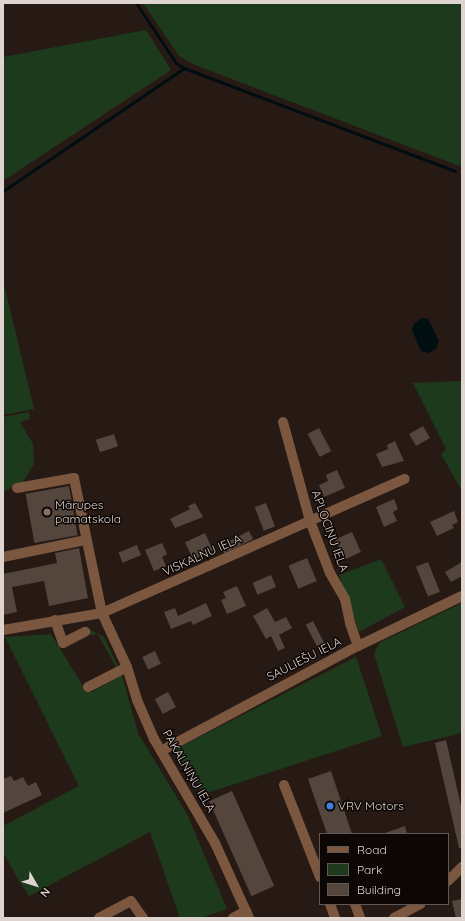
<!DOCTYPE html>
<html>
<head>
<meta charset="utf-8">
<style>
  body { margin:0 }
  #map { position:relative; width:465px; height:921px; overflow:hidden; background:#271a14; font-family:Quicksand,sans-serif }
  div>[style] { position:absolute }
  .green>* { inset:0; background:#1d3a1d }
  .water>* { inset:0; background:#000e11 }
  .stream>* { height:3px; margin:-1.5px; padding:0 1.5px; transform-origin:1.5px; border-radius:1.5px; background:#000e11 }
  .building>* { inset:0; background:#54453d; transform-origin:0 0 }
  .minor>* { height:10px; margin:-5px; padding:0 5px; transform-origin:5px; border-radius:5px; background:#7c5740 }
  .dots>* { width:11px; height:11px; translate:-50% -50%; box-sizing:border-box; border:2px solid #0c0605; border-radius:50% }
  span { translate:-50% -50%; white-space:nowrap; text-align:center; line-height:1.15; -webkit-text-stroke:3px #0c0605; paint-order:stroke }
  .poi-label { font-size:12px; color:#ded4d0 }
  .left { translate:0 -50%; text-align:left }
  .street-label { font-size:12px; color:#ded4d0 }
  .frame { position:absolute; inset:0; border:4px solid #ded4d0; pointer-events:none }
  .legend { position:absolute; left:319px; top:833px; width:130px; height:72px; box-sizing:border-box; background:#0c0605; border:1px solid #605856; margin:0; padding:5px 7px; list-style:none; font-size:12px; color:#ded4d0 }
  .legend li { display:flex; align-items:center; gap:8px; height:20px }
  .legend b { width:20px; border:1px solid #605856 }
  .north { position:absolute; left:16px; top:865px; width:40px; height:40px; -webkit-text-stroke:3px #0c0605; paint-order:stroke; rotate:129deg; font-size:11px; font-weight:700; line-height:16px; text-align:center; color:#ded4d0 }
  .north::after { content:''; display:block; margin:auto; width:14px; height:18px; background:#ded4d0; clip-path:polygon(50% 0,100% 100%,50% 72%,0 100%) }
</style>
</head>
<body>
<div id="map">
  <div class="green">
    <div style="clip-path:polygon(143px 3px,462px 3px,462px 167px,195px 65px,179px 56px)"></div>
    <div style="clip-path:polygon(146px 30px,171px 70px,3px 181px,3px 57px)"></div>
    <div style="clip-path:polygon(3px 280px,34px 409px,3px 415px)"></div>
    <div style="clip-path:polygon(462px 381px,462px 491px,441px 454px,446px 449px,413px 383px)"></div>
    <div style="clip-path:polygon(29px 412px,30px 419px,20px 422px,33px 444px,34px 464px,23px 482px,3px 492px,3px 417px)"></div>
    <div style="clip-path:polygon(381px 559px,405px 607px,359px 632px,339px 575px)"></div>
    <div style="clip-path:polygon(462px 603px,462px 733px,403px 747px,374px 654px,379px 643px)"></div>
    <div style="clip-path:polygon(85px 627px,104px 637px,118px 666px,116px 667px,97px 633px,91px 636px)"></div>
    <div style="clip-path:polygon(51px 634px,86px 691px,92px 692px,122px 675px,138px 733px,188px 816px,227px 909px,201px 918px,180px 918px,150px 832px,29px 896px,16px 876px,3px 852px,3px 826px,79px 786px,5px 637px)"></div>
    <div style="clip-path:polygon(356px 657px,382px 736px,204px 794px,174px 750px)"></div>
  </div>
  <div class="water">
    <div style="clip-path:polygon(421px 318px,428px 319px,439px 341px,436px 349px,428px 353px,421px 351px,412px 330px,414px 324px)"></div>
  </div>
  <div class="stream">
    <div style="left:136px;top:3px;width:72px;rotate:56.3deg"></div>
    <div style="left:176px;top:63px;width:9px;rotate:32deg"></div>
    <div style="left:184px;top:68px;width:290px;rotate:20.8deg"></div>
    <div style="left:3px;top:191px;width:219px;rotate:-34.2deg"></div>
  </div>
  <div class="building">
    <div style="left:423px;top:426px;width:14px;height:16px;rotate:60deg"></div>
    <div style="left:319px;top:428px;width:26px;height:13px;rotate:62deg"></div>
    <div style="left:114px;top:434px;width:13px;height:19px;rotate:72deg"></div>
    <div style="clip-path:polygon(395px 441px,404px 461px,382px 467px,376px 454px,388px 449px,387px 445px)"></div>
    <div style="clip-path:polygon(337px 470px,345px 488px,324px 497px,319px 485px,328px 481px,326px 475px)"></div>
    <div style="left:69px;top:486px;width:50px;height:44px;rotate:80deg"></div>
    <div style="clip-path:polygon(394px 499px,398px 509px,393px 512px,397px 521px,384px 527px,376px 507px)"></div>
    <div style="clip-path:polygon(195px 503px,203px 517px,175px 528px,170px 519px,190px 509px,188px 506px)"></div>
    <div style="left:266px;top:503px;width:25px;height:12px;rotate:69deg"></div>
    <div style="clip-path:polygon(454px 511px,458px 522px,452px 525px,454px 528px,437px 536px,430px 522px)"></div>
    <div style="left:249px;top:531px;width:9px;height:32px;rotate:63deg"></div>
    <div style="left:352px;top:532px;width:22px;height:18px;rotate:66deg"></div>
    <div style="left:205px;top:533px;width:19px;height:22px;rotate:65deg"></div>
    <div style="clip-path:polygon(162px 543px,167px 554px,162px 557px,166px 566px,154px 571px,145px 550px)"></div>
    <div style="left:137px;top:545px;width:11px;height:20px;rotate:68deg"></div>
    <div style="clip-path:polygon(79px 548px,88px 598px,49px 606px,44px 581px,12px 587px,17px 612px,3px 615px,3px 574px,57px 563px,55px 553px)"></div>
    <div style="left:307px;top:558px;width:25px;height:20px;rotate:67deg"></div>
    <div style="left:428px;top:562px;width:32px;height:13px;rotate:68deg"></div>
    <div style="clip-path:polygon(462px 562px,462px 576px,451px 582px,445px 572px)"></div>
    <div style="left:271px;top:575px;width:13px;height:20px;rotate:67deg"></div>
    <div style="clip-path:polygon(237px 586px,246px 606px,227px 614px,221px 600px,226px 598px,223px 592px)"></div>
    <div style="clip-path:polygon(206px 603px,212px 616px,193px 625px,191px 621px,171px 629px,164px 612px,175px 608px,178px 616px)"></div>
    <div style="clip-path:polygon(267px 608px,275px 622px,286px 617px,292px 628px,279px 635px,285px 648px,278px 651px,271px 636px,266px 639px,253px 616px)"></div>
    <div style="left:313px;top:621px;width:27px;height:8px;rotate:63deg"></div>
    <div style="left:155px;top:651px;width:14px;height:14px;rotate:65deg"></div>
    <div style="left:168px;top:692px;width:17px;height:15px;rotate:62deg"></div>
    <div style="clip-path:polygon(446px 740px,462px 810px,462px 848px,459px 848px,435px 743px)"></div>
    <div style="clip-path:polygon(331px 771px,352px 834px,327px 834px,308px 779px)"></div>
    <div style="clip-path:polygon(11px 776px,14px 781px,23px 777px,28px 786px,36px 782px,42px 795px,3px 813px,3px 779px)"></div>
    <div style="left:232px;top:791px;width:104px;height:25px;rotate:66deg"></div>
    <div style="clip-path:polygon(405px 826px,407px 834px,385px 834px,385px 833px)"></div>
    <div style="clip-path:polygon(462px 899px,462px 918px,456px 918px,452px 901px)"></div>
  </div>
  <div class="minor">
    <div style="left:283px;top:422px;width:103px;rotate:74.7deg"></div>
    <div style="left:310px;top:521px;width:56px;rotate:69deg"></div>
    <div style="left:330px;top:573px;width:30px;rotate:60deg"></div>
    <div style="left:345px;top:599px;width:25px;rotate:78deg"></div>
    <div style="left:350px;top:623px;width:24px;rotate:71deg"></div>
    <div style="left:17px;top:488px;width:58px;rotate:-10deg"></div>
    <div style="left:74px;top:478px;width:138px;rotate:78.3deg"></div>
    <div style="left:102px;top:613px;width:60px;rotate:65.2deg"></div>
    <div style="left:127px;top:667px;width:34px;rotate:73deg"></div>
    <div style="left:137px;top:700px;width:43px;rotate:66.4deg"></div>
    <div style="left:154px;top:739px;width:121px;rotate:59.6deg"></div>
    <div style="left:215px;top:843px;width:82px;rotate:65.6deg"></div>
    <div style="left:3px;top:557px;width:85px;rotate:-11.6deg"></div>
    <div style="left:55px;top:620px;width:24px;rotate:71deg"></div>
    <div style="left:63px;top:643px;width:25px;rotate:-27deg"></div>
    <div style="left:3px;top:630px;width:100px;rotate:-9.7deg"></div>
    <div style="left:102px;top:613px;width:331px;rotate:-23.9deg"></div>
    <div style="left:88px;top:687px;width:44px;rotate:-27.1deg"></div>
    <div style="left:161px;top:751px;width:223px;rotate:-28.1deg"></div>
    <div style="left:358px;top:646px;width:115px;rotate:-25.7deg"></div>
    <div style="left:284px;top:785px;width:99px;rotate:68.6deg"></div>
    <div style="left:448px;top:881px;width:20px;rotate:-45deg"></div>
    <div style="left:330px;top:904px;width:15px;rotate:70deg"></div>
    <div style="left:355px;top:904px;width:15px;rotate:70deg"></div>
    <div style="left:99px;top:918px;width:36px;rotate:-28deg"></div>
    <div style="left:131px;top:901px;width:21px;rotate:55deg"></div>
    <div style="left:233px;top:918px;width:15px;rotate:-28deg"></div>
    <div style="left:394px;top:918px;width:30px;rotate:-28deg"></div>
  </div>
  <div class="dots">
    <div style="left:47px;top:512px;background:#8d6e63"></div>
    <div style="left:330px;top:806px;background:#3f7fe0"></div>
  </div>
  <div class="poi-label">
    <span class="left" style="left:55px;top:512px">Mārupes<br>pamatskola</span>
    <span class="left" style="left:338px;top:806px">VRV Motors</span>
  </div>
  <div class="street-label">
    <span style="left:330px;top:531px;rotate:70deg">APLOCIŅU IELA</span>
    <span style="left:202px;top:555px;rotate:-24deg">VISKALNU IELA</span>
    <span style="left:304px;top:659px;rotate:-27deg">SAULIEŠU IELA</span>
    <span style="left:189px;top:771px;rotate:60deg">PAKALNIŅU IELA</span>
  </div>
  <div class="frame"></div>
  <ul class="legend">
  <li><b style="height:5px;background:#7c5740"></b>Road</li>
  <li><b style="height:11px;background:#1d3a1d"></b>Park</li>
  <li><b style="height:11px;background:#54453d"></b>Building</li>
  </ul>
  <div class="north">N</div>
</div>
</body>
</html>
